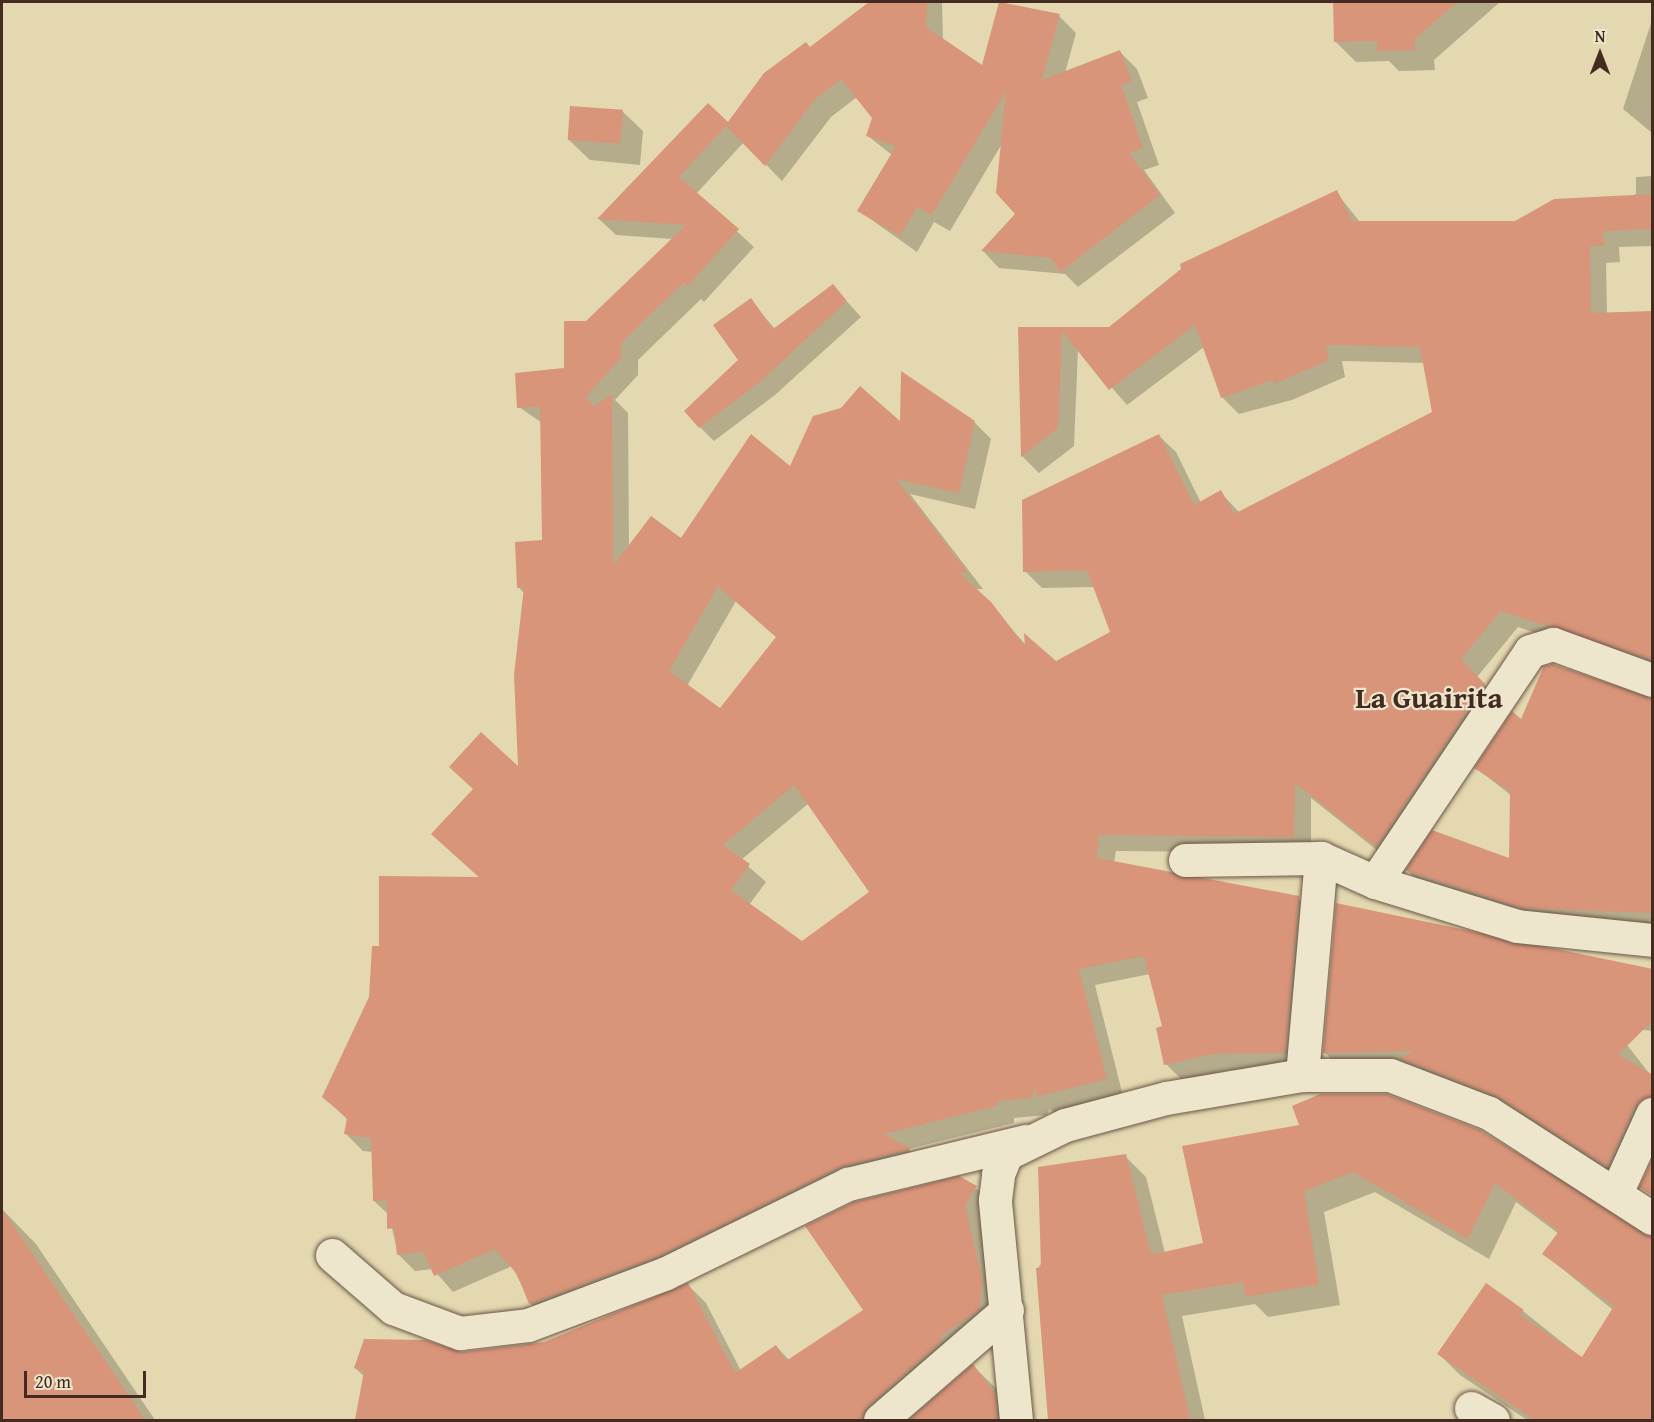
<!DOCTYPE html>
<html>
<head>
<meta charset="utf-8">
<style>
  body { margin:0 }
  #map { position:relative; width:1654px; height:1422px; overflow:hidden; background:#e3d8b0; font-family:"Gentium Book Plus",serif }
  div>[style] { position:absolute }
  .shadow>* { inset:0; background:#0003 }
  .building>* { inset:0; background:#d9957a; transform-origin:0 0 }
  .roads { filter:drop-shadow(0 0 2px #6b5646) drop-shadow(0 0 2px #6b5646) }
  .minor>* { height:33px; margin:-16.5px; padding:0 16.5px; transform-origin:16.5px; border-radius:16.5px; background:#ede6cc }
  span { translate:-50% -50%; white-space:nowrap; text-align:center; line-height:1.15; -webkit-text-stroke:4.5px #ede6cc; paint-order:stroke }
  .district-label { font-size:30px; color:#432b22; font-weight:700 }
  .frame { position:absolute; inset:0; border:3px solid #432b22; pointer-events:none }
  .north { position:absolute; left:1570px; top:24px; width:60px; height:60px; -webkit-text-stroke:4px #ede6cc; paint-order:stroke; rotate:0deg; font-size:16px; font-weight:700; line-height:24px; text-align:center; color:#432b22 }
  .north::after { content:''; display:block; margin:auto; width:21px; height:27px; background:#432b22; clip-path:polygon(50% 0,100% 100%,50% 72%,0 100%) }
  .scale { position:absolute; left:24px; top:1371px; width:122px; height:27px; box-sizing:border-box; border:3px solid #432b22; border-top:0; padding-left:8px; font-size:18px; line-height:21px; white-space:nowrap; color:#432b22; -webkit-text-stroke:4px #ede6cc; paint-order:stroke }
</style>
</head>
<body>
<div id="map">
  <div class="shadow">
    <div style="clip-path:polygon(evenodd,872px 2px,942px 2px,943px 40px,983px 68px,1000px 2px,1059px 16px,1076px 33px,1065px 73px,1120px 52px,1137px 69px,1148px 98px,1137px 102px,1159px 165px,1144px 170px,1175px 213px,1078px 287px,1065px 274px,999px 268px,983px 251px,1017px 214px,1003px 142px,950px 231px,934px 222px,917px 252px,859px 211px,892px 155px,868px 136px,873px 118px,857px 97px,831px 117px,782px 181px,744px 142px,696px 194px,754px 247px,704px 302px,701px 299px,638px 360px,638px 375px,615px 400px,628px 413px,629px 547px,681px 540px,791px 469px,902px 425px,974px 422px,991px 439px,975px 509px,910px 494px,983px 589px,975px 589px,1026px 645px,1055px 663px,1112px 633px,1095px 587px,1042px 588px,1025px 571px,1159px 436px,1176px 452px,1201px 503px,1220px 492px,1240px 513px,1433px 413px,1424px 363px,1342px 361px,1345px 377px,1292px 400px,1239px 414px,1222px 397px,1204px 347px,1127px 405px,1078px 349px,1074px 446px,1039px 473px,1022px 456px,1020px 329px,1110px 329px,1336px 192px,1360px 222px,1516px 222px,1629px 197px,1636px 194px,1636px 177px,1652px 176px,1652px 246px,1619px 247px,1620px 262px,1606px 263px,1607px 314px,1652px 313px,1652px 671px,1518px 627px,1477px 677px,1501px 702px,1393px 863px,1311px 798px,1311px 853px,1116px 851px,1114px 863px,1298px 898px,1315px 915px,1302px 1069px,1229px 1070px,1183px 1081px,1166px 1064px,1164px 1028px,1150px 974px,1095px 985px,1123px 1096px,1055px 1113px,1050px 1109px,1046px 1115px,1014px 1118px,1014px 1123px,908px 1149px,926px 1166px,547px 1321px,531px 1304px,512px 1266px,453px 1292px,433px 1269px,415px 1271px,398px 1254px,389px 1215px,374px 1201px,373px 1152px,363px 1151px,346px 1134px,348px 1120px,324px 1097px,371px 997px,380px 948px,481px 879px,450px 851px,520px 770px,525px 594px,518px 587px,543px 541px,542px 423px,519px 407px,565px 370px,586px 322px,673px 239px,616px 235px,599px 219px,728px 124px,872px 2px,736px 601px,777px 638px,720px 710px,687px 686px,736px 601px,872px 2px,809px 803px,871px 893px,802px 943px,749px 905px,766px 882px,741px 860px,809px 803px)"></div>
    <div style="clip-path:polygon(1334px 2px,1500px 2px,1434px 60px,1435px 70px,1399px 71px,1389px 61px,1356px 62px,1335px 41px)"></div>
    <div style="clip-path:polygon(1652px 20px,1652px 133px,1623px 109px)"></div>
    <div style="clip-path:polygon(622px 111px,643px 131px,640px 165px,590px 160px,569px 140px)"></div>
    <div style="clip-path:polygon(833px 286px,861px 317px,775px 395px,714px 441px,700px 427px,740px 361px,750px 300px,775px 329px)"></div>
    <div style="clip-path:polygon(1652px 698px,1652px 929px,1539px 924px,1424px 887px,1407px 870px,1511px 860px,1512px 796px,1476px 768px,1521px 722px)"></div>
    <div style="clip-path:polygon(1652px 972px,1652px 1031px,1581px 1021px,1628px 1046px,1652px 1077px,1652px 1134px,1628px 1187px,1345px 1073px,1324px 1052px)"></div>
    <div style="clip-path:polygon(1294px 1107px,1652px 1238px,1652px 1420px,1527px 1420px,1460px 1375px,1439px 1354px,1523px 1311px,1583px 1359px,1613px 1310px,1544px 1254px,1559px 1234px,1516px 1202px,1489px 1259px,1375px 1192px,1324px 1212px,1340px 1305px,1268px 1317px,1255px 1304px,1182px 1316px,1205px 1420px,1050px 1420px,1037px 1269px,1125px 1156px,1146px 1177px,1165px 1253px,1205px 1244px,1302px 1126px)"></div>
    <div style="clip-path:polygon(976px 1188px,994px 1206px,999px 1299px,889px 1420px,357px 1420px,364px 1376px,355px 1368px,545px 1343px,688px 1285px,706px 1303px,741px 1371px,776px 1346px,790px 1361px,865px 1311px)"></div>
    <div style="clip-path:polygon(2px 1209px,36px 1244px,155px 1420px,2px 1420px)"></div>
    <div style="clip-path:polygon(973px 1366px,1002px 1394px,1013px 1420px,908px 1420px)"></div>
  </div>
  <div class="building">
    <div style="clip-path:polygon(evenodd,869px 2px,927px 2px,926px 27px,982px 65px,999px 2px,1060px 14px,1042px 80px,1120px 50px,1132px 81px,1121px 85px,1143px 148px,1129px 153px,1160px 195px,1060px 272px,1051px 258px,981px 251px,1015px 214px,996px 193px,1006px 91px,932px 215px,917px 207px,900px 236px,857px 211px,896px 146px,866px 136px,872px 118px,841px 79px,814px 100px,765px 166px,726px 126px,679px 177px,739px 229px,687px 287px,684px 282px,621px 343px,621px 358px,586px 397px,594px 406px,612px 394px,613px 566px,651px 516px,681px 538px,751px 434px,790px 466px,813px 416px,841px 408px,860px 386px,900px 421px,901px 371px,975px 421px,959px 493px,896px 479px,968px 573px,959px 573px,991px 602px,1025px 646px,1024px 633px,1056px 661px,1110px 632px,1087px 570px,1023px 572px,1022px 500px,1159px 434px,1194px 505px,1221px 490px,1234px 514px,1432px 412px,1420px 347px,1326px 345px,1329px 360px,1274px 384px,1272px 380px,1221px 398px,1195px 325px,1109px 390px,1062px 331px,1058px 428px,1021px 457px,1018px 327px,1109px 327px,1181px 269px,1180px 264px,1337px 190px,1352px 221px,1515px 221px,1554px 199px,1653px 194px,1653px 229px,1603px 231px,1604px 246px,1590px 246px,1591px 313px,1653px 311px,1653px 660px,1501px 611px,1461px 659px,1485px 684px,1376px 847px,1295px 783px,1294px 837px,1099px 835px,1097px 858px,1299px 896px,1285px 1053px,1212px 1054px,1164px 1065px,1156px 1028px,1162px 1026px,1144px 956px,1079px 969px,1107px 1079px,1036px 1097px,1036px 1087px,1030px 1098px,998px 1101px,997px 1106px,884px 1134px,911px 1149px,840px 1167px,659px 1256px,529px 1304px,517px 1274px,495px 1249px,434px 1276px,423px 1251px,397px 1255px,394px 1228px,387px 1229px,387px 1201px,373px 1201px,371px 1138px,344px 1134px,347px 1118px,322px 1097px,369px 997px,372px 946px,379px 946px,379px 876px,479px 877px,431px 834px,473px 789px,449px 767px,481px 732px,518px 766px,514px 675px,524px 587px,517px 588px,515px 542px,542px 540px,540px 406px,517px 408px,515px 373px,564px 368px,564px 321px,586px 321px,686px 225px,597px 219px,708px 103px,728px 122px,764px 73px,806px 42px,810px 47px,869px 2px,718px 586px,776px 637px,720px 708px,669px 671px,718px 586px,869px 2px,794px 785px,869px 892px,802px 941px,731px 890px,750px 864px,723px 845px,794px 785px)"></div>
    <div style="clip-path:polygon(1333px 2px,1457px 2px,1414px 40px,1415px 50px,1377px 51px,1377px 41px,1334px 42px)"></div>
    <div style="left:570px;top:106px;width:53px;height:34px;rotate:4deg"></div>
    <div style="clip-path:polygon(833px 284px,847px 301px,761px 381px,699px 428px,684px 411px,738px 360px,713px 325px,751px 298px,773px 329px)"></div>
    <div style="clip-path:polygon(1552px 664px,1653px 698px,1653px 913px,1521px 908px,1405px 870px,1432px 830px,1509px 858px,1510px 791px,1474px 768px,1512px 711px,1521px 719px,1544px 666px)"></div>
    <div style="clip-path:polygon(1336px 903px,1653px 969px,1653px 1020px,1618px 1055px,1653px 1075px,1653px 1096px,1635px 1106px,1607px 1167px,1499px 1097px,1399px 1058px,1414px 1051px,1323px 1053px)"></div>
    <div style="clip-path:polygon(1320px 1094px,1387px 1094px,1480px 1130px,1653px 1236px,1653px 1420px,1535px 1420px,1437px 1354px,1486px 1283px,1524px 1310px,1520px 1315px,1582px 1357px,1614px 1306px,1542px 1254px,1559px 1231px,1495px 1183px,1468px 1239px,1353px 1172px,1304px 1191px,1319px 1284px,1246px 1297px,1243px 1282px,1162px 1295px,1190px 1420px,1048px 1420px,1036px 1268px,1041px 1268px,1038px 1167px,1126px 1154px,1151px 1255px,1203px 1243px,1182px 1146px,1299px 1125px,1292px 1106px)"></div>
    <div style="clip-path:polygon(1653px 1158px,1653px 1196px,1639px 1187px)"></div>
    <div style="clip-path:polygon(959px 1176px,977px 1186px,965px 1205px,982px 1280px,979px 1310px,939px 1337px,943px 1340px,868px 1406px,862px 1420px,355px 1420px,364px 1371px,354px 1368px,364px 1339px,425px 1340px,462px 1352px,544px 1342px,688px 1283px,735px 1373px,776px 1345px,786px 1361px,863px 1310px,805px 1226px,854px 1202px)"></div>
    <div style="clip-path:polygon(2px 1209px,129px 1396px,145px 1420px,2px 1420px)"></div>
    <div style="clip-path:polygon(973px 1364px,995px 1394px,997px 1420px,908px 1420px)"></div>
  </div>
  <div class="roads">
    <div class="minor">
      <div style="left:1185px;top:860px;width:136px;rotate:-0.8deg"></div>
      <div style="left:1321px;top:858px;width:59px;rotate:24deg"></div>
      <div style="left:1375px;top:882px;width:149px;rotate:17.2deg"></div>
      <div style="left:1517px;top:926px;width:136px;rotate:5.9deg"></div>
      <div style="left:1375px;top:882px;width:278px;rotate:-56.1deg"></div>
      <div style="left:1530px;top:651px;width:24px;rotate:-17deg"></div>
      <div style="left:1553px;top:644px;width:105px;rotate:20deg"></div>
      <div style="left:1302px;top:1075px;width:218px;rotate:-85deg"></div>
      <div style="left:1616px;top:1193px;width:87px;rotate:-65.5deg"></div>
      <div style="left:332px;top:1255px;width:81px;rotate:41deg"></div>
      <div style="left:393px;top:1308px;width:72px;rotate:20.5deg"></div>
      <div style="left:460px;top:1333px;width:68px;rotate:-6.7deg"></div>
      <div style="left:528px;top:1325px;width:147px;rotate:-20.6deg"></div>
      <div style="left:666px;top:1273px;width:203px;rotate:-26.1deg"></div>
      <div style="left:848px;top:1184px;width:183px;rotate:-13.6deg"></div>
      <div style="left:1471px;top:1408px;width:25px;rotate:29deg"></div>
      <div style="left:880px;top:1420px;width:168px;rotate:-40.9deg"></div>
      <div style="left:1016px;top:1420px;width:221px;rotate:-95.5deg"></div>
      <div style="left:995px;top:1200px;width:26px;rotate:-83deg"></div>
      <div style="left:998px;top:1174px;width:22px;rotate:-68deg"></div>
      <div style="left:1006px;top:1154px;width:66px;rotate:-26.2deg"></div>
      <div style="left:1065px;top:1125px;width:105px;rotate:-15deg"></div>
      <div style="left:1166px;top:1098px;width:138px;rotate:-9.6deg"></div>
      <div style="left:1302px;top:1075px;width:88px"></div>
      <div style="left:1390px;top:1075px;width:106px;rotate:21deg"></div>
      <div style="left:1489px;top:1113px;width:194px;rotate:32.8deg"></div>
    </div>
  </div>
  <div class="district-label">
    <span style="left:1429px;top:697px">La Guairita</span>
  </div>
  <div class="frame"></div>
  <div class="north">N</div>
  <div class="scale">20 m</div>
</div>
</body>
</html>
